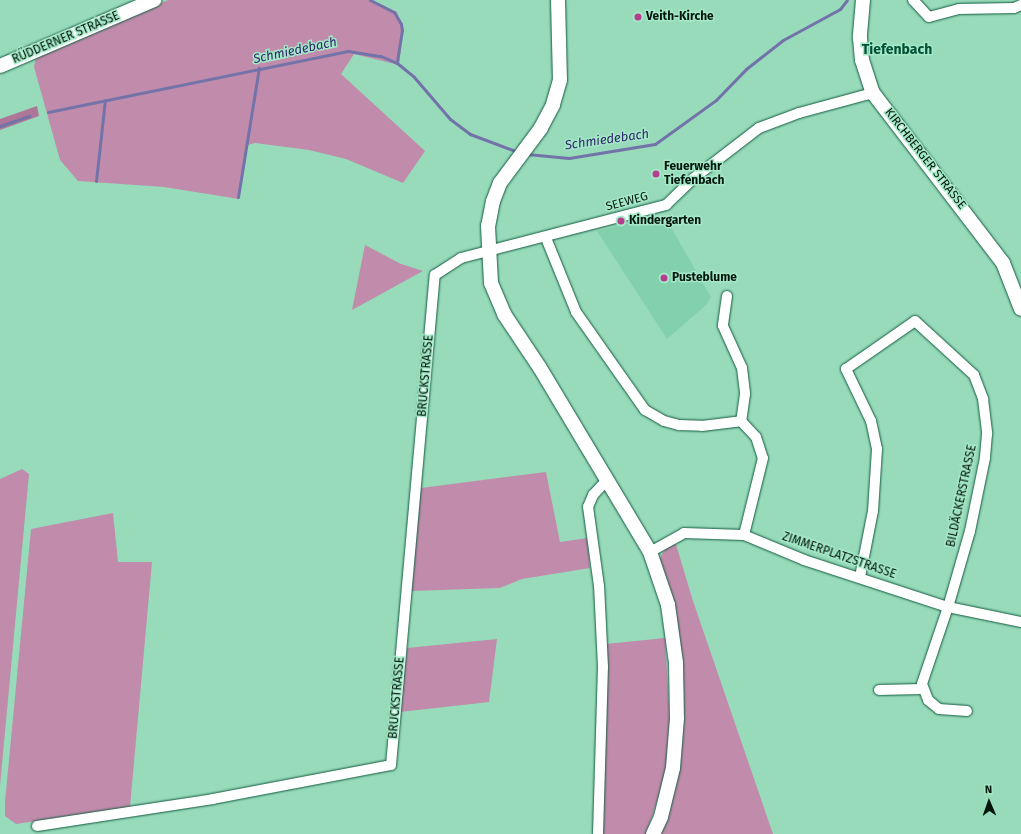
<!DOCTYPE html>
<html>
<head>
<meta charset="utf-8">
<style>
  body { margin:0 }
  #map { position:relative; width:1021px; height:834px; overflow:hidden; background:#97dbba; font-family:"Fira Sans",sans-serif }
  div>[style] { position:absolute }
  .built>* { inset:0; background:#83d0ac }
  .green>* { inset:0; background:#c18cab }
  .forest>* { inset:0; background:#ae7697 }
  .stream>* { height:3px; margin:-1.5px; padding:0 1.5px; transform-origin:1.5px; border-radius:1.5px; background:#7373aa }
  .roads { filter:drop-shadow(0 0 1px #135b40) drop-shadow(0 0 1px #135b40) }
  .street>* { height:10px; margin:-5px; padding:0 5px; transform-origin:5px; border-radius:5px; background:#fff }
  .secondary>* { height:14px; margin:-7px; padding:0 7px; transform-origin:7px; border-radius:7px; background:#fff }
  .dots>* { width:11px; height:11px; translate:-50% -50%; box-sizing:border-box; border:2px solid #a4e8c7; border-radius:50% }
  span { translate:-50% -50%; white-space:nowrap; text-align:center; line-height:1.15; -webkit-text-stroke:3px #a4e8c7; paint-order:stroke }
  .poi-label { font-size:12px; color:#00160b; font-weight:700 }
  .left { translate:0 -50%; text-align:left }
  .street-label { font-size:12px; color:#00160b }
  .water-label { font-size:13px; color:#2f286c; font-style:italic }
  .quarter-label { font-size:14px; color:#005036; font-weight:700 }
  .north { position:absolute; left:969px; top:782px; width:40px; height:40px; -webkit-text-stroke:3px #a4e8c7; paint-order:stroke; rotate:358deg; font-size:11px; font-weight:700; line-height:16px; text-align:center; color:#00160b }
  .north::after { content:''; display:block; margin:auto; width:14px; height:18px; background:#00160b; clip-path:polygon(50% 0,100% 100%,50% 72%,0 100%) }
</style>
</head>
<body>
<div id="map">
  <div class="built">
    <div style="clip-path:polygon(664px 215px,711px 297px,706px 305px,667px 339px,597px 231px)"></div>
  </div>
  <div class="green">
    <div style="clip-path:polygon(168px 0,372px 0,397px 12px,403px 28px,399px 65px,354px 54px,341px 74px,425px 151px,403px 183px,346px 159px,309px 150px,255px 143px,248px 145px,239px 199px,164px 187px,78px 181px,60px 160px,34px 67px,36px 57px)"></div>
    <div style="clip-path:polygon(365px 245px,401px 264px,423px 271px,352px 310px)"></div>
    <div style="clip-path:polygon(22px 469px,29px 474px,0 786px,0 479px)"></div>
    <div style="clip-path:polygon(546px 472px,560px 542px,587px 538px,590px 568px,522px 579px,500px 588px,411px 591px,421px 488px)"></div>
    <div style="clip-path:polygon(113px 513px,118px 562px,152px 562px,130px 807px,16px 824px,5px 816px,5px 802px,31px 529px)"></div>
    <div style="clip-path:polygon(675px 541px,693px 601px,773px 834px,655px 834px,680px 734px,659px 560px,666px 547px)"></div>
    <div style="clip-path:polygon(665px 638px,670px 723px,667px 762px,660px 793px,646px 834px,601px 834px,606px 644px)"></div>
    <div style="clip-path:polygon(497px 639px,489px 702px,400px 712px,407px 648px)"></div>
  </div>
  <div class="forest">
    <div style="clip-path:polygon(37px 106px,39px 116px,0 130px,0 119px)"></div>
  </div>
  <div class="stream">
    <div style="left:370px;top:0;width:27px;rotate:27deg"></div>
    <div style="left:394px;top:12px;width:14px;rotate:60deg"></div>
    <div style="left:401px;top:24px;width:6px;rotate:81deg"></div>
    <div style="left:402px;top:30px;width:33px;rotate:99deg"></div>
    <div style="left:48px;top:112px;width:306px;rotate:-11.5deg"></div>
    <div style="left:348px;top:51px;width:33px;rotate:9deg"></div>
    <div style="left:381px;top:56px;width:17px;rotate:24deg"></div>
    <div style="left:397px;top:63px;width:22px;rotate:39deg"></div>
    <div style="left:414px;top:77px;width:55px;rotate:49.4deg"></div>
    <div style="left:450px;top:119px;width:25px;rotate:37deg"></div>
    <div style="left:470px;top:134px;width:51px;rotate:20.6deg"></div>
    <div style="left:0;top:126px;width:31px;rotate:-19deg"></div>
    <div style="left:527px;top:154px;width:42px;rotate:5.4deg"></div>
    <div style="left:569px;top:158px;width:87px;rotate:-9.2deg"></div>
    <div style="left:655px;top:144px;width:75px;rotate:-35.8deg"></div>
    <div style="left:716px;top:100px;width:43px;rotate:-45.9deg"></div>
    <div style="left:746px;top:69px;width:47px;rotate:-38.1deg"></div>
    <div style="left:783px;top:40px;width:65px;rotate:-28.5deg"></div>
    <div style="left:840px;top:9px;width:11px;rotate:-52deg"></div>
    <div style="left:96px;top:181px;width:81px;rotate:-83.7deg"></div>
    <div style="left:238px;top:197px;width:131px;rotate:-80.8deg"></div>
  </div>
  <div class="roads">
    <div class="street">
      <div style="left:913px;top:0;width:23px;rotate:47deg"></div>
      <div style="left:929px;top:17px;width:31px;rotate:-15deg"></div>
      <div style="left:959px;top:9px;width:55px;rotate:-1deg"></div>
      <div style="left:1014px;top:8px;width:8px;rotate:-23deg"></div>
      <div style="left:546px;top:238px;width:80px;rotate:67.9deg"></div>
      <div style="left:576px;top:312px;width:120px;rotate:54.9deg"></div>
      <div style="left:645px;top:410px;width:22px;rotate:30deg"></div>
      <div style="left:664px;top:421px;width:16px;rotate:15deg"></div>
      <div style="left:679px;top:425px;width:23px;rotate:2deg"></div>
      <div style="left:702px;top:426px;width:39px;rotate:-7deg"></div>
      <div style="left:741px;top:421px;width:22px;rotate:47deg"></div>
      <div style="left:756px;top:437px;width:22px;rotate:72deg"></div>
      <div style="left:763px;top:458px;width:79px;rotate:103.9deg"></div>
      <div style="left:727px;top:296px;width:30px;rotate:98deg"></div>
      <div style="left:723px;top:326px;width:46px;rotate:65.7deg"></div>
      <div style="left:742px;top:368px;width:26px;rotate:83deg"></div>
      <div style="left:745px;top:394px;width:27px;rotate:98deg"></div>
      <div style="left:650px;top:552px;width:39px;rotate:-29deg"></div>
      <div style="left:684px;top:533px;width:60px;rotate:1.9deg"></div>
      <div style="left:744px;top:535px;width:65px;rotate:22.6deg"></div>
      <div style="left:804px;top:560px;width:151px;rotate:18.1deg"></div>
      <div style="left:948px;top:607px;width:75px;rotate:11.6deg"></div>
      <div style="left:860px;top:577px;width:67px;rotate:-78.9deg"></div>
      <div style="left:873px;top:511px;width:62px;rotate:-86.3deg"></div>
      <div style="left:877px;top:449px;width:29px;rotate:-102deg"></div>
      <div style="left:871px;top:421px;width:58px;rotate:-115.7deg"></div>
      <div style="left:846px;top:369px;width:84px;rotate:-34.8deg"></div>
      <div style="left:915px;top:321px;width:80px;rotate:42.5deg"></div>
      <div style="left:974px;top:375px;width:26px;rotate:69deg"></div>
      <div style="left:983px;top:399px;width:35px;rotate:83deg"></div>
      <div style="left:987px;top:434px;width:24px;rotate:95deg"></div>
      <div style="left:985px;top:458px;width:75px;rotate:101.6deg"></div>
      <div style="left:970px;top:531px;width:79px;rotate:106.1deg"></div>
      <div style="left:948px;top:607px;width:81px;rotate:108.7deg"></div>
      <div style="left:922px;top:684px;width:17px;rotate:69deg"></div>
      <div style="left:928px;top:700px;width:14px;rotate:39deg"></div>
      <div style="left:939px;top:709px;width:28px;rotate:4deg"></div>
      <div style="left:879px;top:690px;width:43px;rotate:-1.3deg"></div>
      <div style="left:37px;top:826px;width:178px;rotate:-8.7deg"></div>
      <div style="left:213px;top:799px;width:181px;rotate:-10.8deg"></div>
      <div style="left:391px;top:765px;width:492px;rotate:-84.9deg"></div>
      <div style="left:435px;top:275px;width:31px;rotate:-33deg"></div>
      <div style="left:461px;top:258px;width:212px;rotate:-14.5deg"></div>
      <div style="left:666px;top:205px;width:39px;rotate:-44deg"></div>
      <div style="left:694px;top:178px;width:82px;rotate:-37.6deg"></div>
      <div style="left:759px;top:128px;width:43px;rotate:-20.6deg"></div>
      <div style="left:799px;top:113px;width:77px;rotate:-15.1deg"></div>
      <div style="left:598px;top:834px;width:167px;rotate:-88.3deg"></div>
      <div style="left:603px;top:667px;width:81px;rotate:-92.8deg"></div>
      <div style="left:599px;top:586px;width:80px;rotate:-97.9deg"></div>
      <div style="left:588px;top:507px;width:13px;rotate:-67deg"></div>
      <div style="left:593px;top:495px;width:21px;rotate:-47deg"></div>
    </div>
    <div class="secondary">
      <div style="left:558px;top:0;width:80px;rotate:88.6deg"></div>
      <div style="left:560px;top:80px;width:26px;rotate:106deg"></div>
      <div style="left:553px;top:105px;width:26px;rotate:118deg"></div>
      <div style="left:541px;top:128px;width:69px;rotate:126.7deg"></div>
      <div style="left:500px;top:183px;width:19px;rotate:111deg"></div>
      <div style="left:493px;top:201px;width:25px;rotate:101deg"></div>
      <div style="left:488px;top:226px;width:57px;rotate:87deg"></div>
      <div style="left:491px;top:283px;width:34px;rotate:67deg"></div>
      <div style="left:504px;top:314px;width:65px;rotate:56.3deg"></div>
      <div style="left:540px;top:368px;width:214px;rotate:59.1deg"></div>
      <div style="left:650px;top:552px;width:56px;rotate:71.2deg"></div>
      <div style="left:668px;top:605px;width:59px;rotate:82.1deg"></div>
      <div style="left:676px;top:663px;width:55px;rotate:89deg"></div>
      <div style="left:677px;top:718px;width:50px;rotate:94.6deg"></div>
      <div style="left:673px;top:768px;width:50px;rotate:103.8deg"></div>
      <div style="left:661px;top:817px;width:19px;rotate:115deg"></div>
      <div style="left:863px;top:0;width:38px;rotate:95deg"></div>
      <div style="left:860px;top:38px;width:22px;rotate:85deg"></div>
      <div style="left:862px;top:60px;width:35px;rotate:72deg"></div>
      <div style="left:873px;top:93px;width:214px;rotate:52.6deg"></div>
      <div style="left:1003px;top:263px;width:49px;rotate:68.6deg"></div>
      <div style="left:0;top:66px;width:168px;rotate:-23.2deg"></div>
    </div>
  </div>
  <div class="dots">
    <div style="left:638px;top:17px;background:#b63c8e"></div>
    <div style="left:656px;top:174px;background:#b63c8e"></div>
    <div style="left:621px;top:221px;background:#b63c8e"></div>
    <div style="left:664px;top:278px;background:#b63c8e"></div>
  </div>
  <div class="poi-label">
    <span class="left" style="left:646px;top:17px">Veith-Kirche</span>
    <span class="left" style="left:664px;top:174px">Feuerwehr<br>Tiefenbach</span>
    <span class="left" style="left:629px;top:221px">Kindergarten</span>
    <span class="left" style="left:672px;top:278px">Pusteblume</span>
  </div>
  <div class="street-label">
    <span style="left:66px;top:38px;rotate:-23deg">RÜDDERNER STRASSE</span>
    <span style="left:925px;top:159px;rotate:52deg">KIRCHBERGER STRASSE</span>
    <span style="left:627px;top:202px;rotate:-15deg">SEEWEG</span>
    <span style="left:426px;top:376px;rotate:-85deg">BRUCKSTRASSE</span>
    <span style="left:962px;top:496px;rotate:-78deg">BILDÄCKERSTRASSE</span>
    <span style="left:839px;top:556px;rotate:19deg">ZIMMERPLATZSTRASSE</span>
    <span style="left:397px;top:698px;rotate:-85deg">BRUCKSTRASSE</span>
  </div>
  <div class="water-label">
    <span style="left:295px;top:51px;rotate:-12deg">Schmiedebach</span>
    <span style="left:607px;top:140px;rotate:-8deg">Schmiedebach</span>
  </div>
  <div class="quarter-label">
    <span style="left:897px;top:50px">Tiefenbach</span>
  </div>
  <div class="north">N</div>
</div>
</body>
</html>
